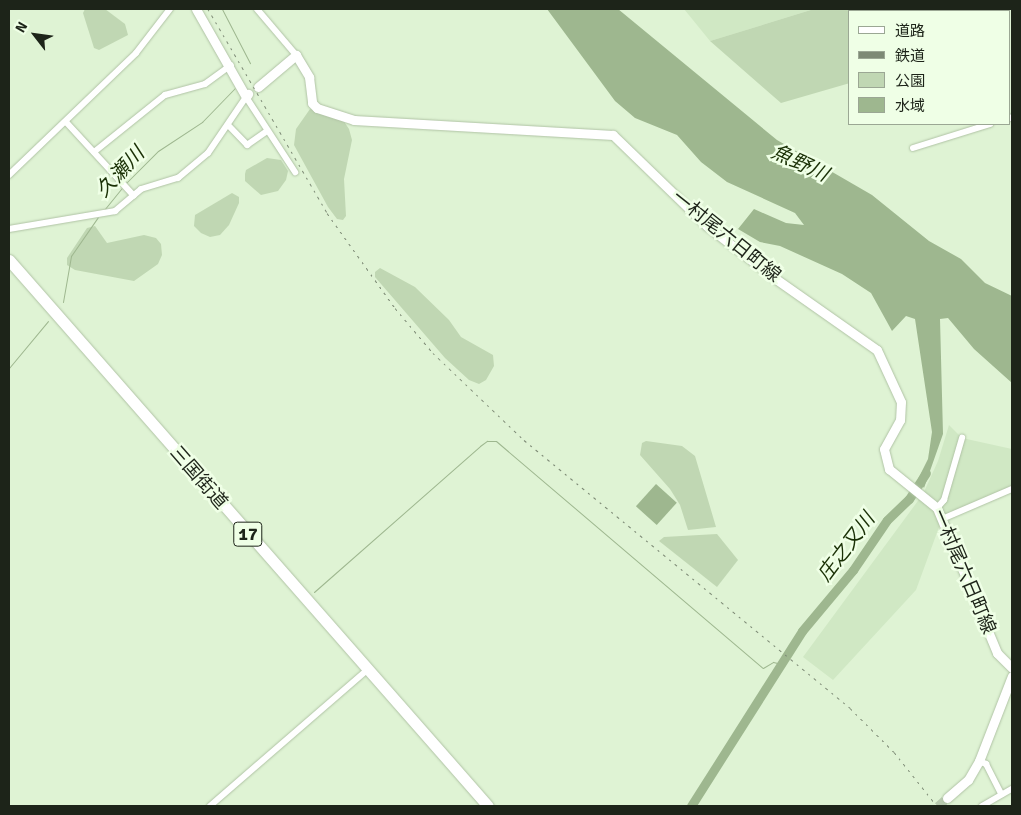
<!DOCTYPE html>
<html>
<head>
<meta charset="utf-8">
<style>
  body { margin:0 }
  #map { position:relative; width:1021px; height:815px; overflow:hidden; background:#dff3d4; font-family:Signika,"Noto Sans JP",sans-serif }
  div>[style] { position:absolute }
  .built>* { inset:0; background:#d0e8c4 }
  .green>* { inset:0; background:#c0d7b3 }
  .water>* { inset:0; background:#9eb78f; transform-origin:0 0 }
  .stream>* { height:1px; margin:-0.5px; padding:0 0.5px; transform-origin:0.5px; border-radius:0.5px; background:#9eb78f }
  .river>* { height:9px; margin:-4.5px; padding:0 4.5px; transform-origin:4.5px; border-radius:4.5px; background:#9eb78f }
  .secondary-tunnel>* { height:9px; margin-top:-4.5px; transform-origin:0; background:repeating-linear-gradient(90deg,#b8caaf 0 9px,transparent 0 13.5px) }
  .roads { filter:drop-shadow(0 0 1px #b0c3a5) drop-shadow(0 0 1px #b0c3a5) }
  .street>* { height:6px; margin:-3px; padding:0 3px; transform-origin:3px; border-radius:3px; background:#fff }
  .secondary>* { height:9px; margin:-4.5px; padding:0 4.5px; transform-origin:4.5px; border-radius:4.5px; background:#fff }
  .highway>* { height:11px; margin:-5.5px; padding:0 5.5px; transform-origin:5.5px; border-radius:5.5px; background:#fff }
  .rail>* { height:1px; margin-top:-0.5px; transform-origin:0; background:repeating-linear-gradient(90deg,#7d8a75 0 2.5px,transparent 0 7.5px) }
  span { translate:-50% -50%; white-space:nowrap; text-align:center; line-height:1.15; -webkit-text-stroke:5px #efffe6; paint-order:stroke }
  .shield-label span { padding:1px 4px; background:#efffe6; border:1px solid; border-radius:4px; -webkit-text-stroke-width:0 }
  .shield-label { font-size:18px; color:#1d2419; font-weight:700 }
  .street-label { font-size:19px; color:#1d2419 }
  .water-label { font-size:20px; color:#1a3106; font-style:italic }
  .frame { position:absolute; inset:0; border:10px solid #1d2419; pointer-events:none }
  .legend { position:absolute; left:848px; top:10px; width:162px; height:115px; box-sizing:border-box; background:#efffe6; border:1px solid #9ba794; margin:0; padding:6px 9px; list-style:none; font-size:15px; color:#1d2419 }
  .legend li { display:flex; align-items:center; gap:10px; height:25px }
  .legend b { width:25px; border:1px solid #9ba794 }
  .north { position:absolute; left:10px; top:10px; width:50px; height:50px; -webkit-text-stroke:4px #efffe6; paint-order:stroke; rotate:300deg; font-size:14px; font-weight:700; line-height:20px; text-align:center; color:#1d2419 }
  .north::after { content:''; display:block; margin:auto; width:18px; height:22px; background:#1d2419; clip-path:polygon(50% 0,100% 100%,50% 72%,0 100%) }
</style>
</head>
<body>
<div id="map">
  <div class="built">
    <div style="clip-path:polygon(684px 9px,814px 9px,710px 41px)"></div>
    <div style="clip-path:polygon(949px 425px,962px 438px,1012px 449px,1012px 489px,942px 519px,916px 590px,833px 680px,803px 657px,923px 494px,938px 461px)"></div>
  </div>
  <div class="green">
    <div style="clip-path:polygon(85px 9px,105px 9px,125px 24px,128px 35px,99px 50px,94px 48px,83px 13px)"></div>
    <div style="clip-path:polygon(814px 9px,870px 9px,871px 11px,850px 11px,850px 83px,781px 103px,710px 41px)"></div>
    <div style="clip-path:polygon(310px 109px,343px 120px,349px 129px,352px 140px,344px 179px,346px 216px,343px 220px,337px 219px,328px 207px,294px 145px,296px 129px)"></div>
    <div style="clip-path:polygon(267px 158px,281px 160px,288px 171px,286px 180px,278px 191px,261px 195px,245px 181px,245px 174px,246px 170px)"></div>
    <div style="clip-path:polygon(232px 193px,239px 197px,239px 203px,229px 225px,220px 235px,210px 237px,201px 233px,194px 226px,195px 215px)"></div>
    <div style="clip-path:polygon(95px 226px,107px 243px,144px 235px,156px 238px,161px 244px,162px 255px,158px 264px,134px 281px,75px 270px,67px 265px,67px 258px,87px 228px)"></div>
    <div style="clip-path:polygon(380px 268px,415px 287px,449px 320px,461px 337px,493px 355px,494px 366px,486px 380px,479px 384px,469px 380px,445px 358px,375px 277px,375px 272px)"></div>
    <div style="clip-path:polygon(646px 441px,682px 446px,695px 456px,716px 527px,688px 530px,680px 505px,670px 489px,640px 455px,642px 443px)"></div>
    <div style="clip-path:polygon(717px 534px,738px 560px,717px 587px,659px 541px,664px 537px)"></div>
  </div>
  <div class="water">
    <div style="clip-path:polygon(547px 9px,618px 9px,777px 140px,872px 195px,929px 241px,961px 259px,985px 283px,1012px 296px,1012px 383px,974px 349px,948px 318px,940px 319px,943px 434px,924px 488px,918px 479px,928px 459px,932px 432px,915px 319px,906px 316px,892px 331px,871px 293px,842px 274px,780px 246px,760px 242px,738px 229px,754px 209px,786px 223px,804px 225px,795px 213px,727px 182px,701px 162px,677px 135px,635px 118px,615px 101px)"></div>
    <div style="left:656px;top:484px;width:28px;height:30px;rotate:42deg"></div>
  </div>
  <div class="stream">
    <div style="left:222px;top:9px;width:61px;rotate:62.6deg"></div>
    <div style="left:126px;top:183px;width:45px;rotate:-45deg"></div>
    <div style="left:158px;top:151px;width:53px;rotate:-33.4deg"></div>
    <div style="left:202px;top:122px;width:47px;rotate:-45.9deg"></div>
    <div style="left:104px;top:210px;width:28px;rotate:-51deg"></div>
    <div style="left:63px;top:302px;width:47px;rotate:-80.1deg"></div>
    <div style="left:71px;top:256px;width:47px;rotate:-55.3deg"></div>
    <div style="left:9px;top:368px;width:61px;rotate:-50.3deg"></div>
    <div style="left:314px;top:592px;width:221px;rotate:-41.3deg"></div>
    <div style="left:480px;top:446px;width:9px;rotate:-36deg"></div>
    <div style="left:487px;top:441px;width:9px"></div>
    <div style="left:496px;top:441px;width:350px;rotate:40.4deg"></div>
    <div style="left:763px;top:668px;width:12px;rotate:-31deg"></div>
    <div style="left:773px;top:662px;width:9px;rotate:13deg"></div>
  </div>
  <div class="river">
    <div style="left:691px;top:806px;width:207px;rotate:-57.6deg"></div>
    <div style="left:802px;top:631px;width:80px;rotate:-50.1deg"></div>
    <div style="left:853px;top:570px;width:60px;rotate:-55.8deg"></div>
    <div style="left:887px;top:520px;width:30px;rotate:-44deg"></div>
    <div style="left:909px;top:499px;width:31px;rotate:-57deg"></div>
  </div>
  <div class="secondary-tunnel">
    <div style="left:938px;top:806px;width:12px;rotate:-42deg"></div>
  </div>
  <div class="roads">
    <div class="street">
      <div style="left:257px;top:9px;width:60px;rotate:49.7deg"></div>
      <div style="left:1010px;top:118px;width:2px;rotate:-27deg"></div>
      <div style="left:66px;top:122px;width:100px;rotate:47.4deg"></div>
      <div style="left:228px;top:125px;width:28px;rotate:46deg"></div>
      <div style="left:247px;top:145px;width:24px;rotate:-35deg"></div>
      <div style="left:913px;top:148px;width:81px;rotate:-17.3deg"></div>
      <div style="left:94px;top:152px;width:91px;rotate:-38.8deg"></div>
      <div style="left:165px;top:95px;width:41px;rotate:-15.4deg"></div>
      <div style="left:205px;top:84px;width:32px;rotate:-36deg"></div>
      <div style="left:9px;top:175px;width:176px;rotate:-43.8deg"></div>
      <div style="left:136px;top:53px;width:56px;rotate:-52.3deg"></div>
      <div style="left:9px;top:229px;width:108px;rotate:-9.6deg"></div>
      <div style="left:115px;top:211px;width:34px;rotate:-40deg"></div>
      <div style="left:141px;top:189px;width:39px;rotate:-17deg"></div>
      <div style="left:178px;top:178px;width:39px;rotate:-40deg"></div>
      <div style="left:208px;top:153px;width:68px;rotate:-55.8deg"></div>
      <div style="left:246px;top:97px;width:90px;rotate:56.8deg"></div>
      <div style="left:937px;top:508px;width:11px;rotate:-49deg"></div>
      <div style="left:944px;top:500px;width:65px;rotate:-73.8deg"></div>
      <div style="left:942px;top:519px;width:76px;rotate:-23.2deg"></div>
      <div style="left:979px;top:761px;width:8px;rotate:23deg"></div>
      <div style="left:986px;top:764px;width:34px;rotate:63deg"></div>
      <div style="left:210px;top:806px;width:209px;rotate:-40.9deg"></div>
      <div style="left:982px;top:806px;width:34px;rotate:-30deg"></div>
    </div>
    <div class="secondary">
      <div style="left:196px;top:9px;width:101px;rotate:60.4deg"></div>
      <div style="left:246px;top:97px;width:4px;rotate:-56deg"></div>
      <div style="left:258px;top:87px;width:50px;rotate:-40.1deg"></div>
      <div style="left:296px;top:55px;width:26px;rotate:59deg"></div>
      <div style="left:309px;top:77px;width:26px;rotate:83deg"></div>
      <div style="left:312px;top:103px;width:7px;rotate:45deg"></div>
      <div style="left:317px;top:108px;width:39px;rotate:18deg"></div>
      <div style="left:354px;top:120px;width:259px;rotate:3.3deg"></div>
      <div style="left:613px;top:135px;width:131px;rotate:44.1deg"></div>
      <div style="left:707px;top:226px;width:83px;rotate:37.7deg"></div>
      <div style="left:773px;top:277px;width:127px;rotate:35.1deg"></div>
      <div style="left:877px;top:350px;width:57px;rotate:65.2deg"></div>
      <div style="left:901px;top:402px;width:18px;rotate:93deg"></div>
      <div style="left:900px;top:420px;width:33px;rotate:119deg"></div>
      <div style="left:884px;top:449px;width:21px;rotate:76deg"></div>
      <div style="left:889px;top:469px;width:62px;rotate:39.1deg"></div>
      <div style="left:937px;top:508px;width:157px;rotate:67.5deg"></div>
      <div style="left:997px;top:653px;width:21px;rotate:45deg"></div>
      <div style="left:947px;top:798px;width:28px;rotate:-41deg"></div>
      <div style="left:968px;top:780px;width:22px;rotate:-60deg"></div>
      <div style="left:979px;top:761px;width:91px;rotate:-68.8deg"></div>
    </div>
    <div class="highway">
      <div style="left:9px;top:260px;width:726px;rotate:48.74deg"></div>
    </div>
  </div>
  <div class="rail">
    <div style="left:208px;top:9px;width:236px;rotate:59.7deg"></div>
    <div style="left:327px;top:213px;width:117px;rotate:54.4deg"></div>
    <div style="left:395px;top:308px;width:59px;rotate:49.8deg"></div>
    <div style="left:433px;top:353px;width:126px;rotate:43.7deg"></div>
    <div style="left:524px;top:440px;width:422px;rotate:39.4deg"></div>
    <div style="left:850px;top:708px;width:62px;rotate:45deg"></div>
    <div style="left:894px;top:752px;width:69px;rotate:51.5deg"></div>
  </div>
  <div class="shield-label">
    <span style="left:248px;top:534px">17</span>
  </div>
  <div class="street-label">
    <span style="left:726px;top:237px;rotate:39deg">一村尾六日町線</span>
    <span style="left:198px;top:478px;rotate:49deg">三国街道</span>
    <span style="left:963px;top:572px;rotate:67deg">一村尾六日町線</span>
  </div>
  <div class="water-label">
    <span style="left:800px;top:163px;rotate:25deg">魚野川</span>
    <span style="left:120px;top:172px;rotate:-47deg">久瀬川</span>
    <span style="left:846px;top:547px;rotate:-53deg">庄之又川</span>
  </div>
  <div class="frame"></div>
  <ul class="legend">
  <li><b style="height:6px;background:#fff"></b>道路</li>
  <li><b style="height:6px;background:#7d8a75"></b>鉄道</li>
  <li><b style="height:14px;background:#c0d7b3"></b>公園</li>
  <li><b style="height:14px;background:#9eb78f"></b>水域</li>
  </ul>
  <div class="north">N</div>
</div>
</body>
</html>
